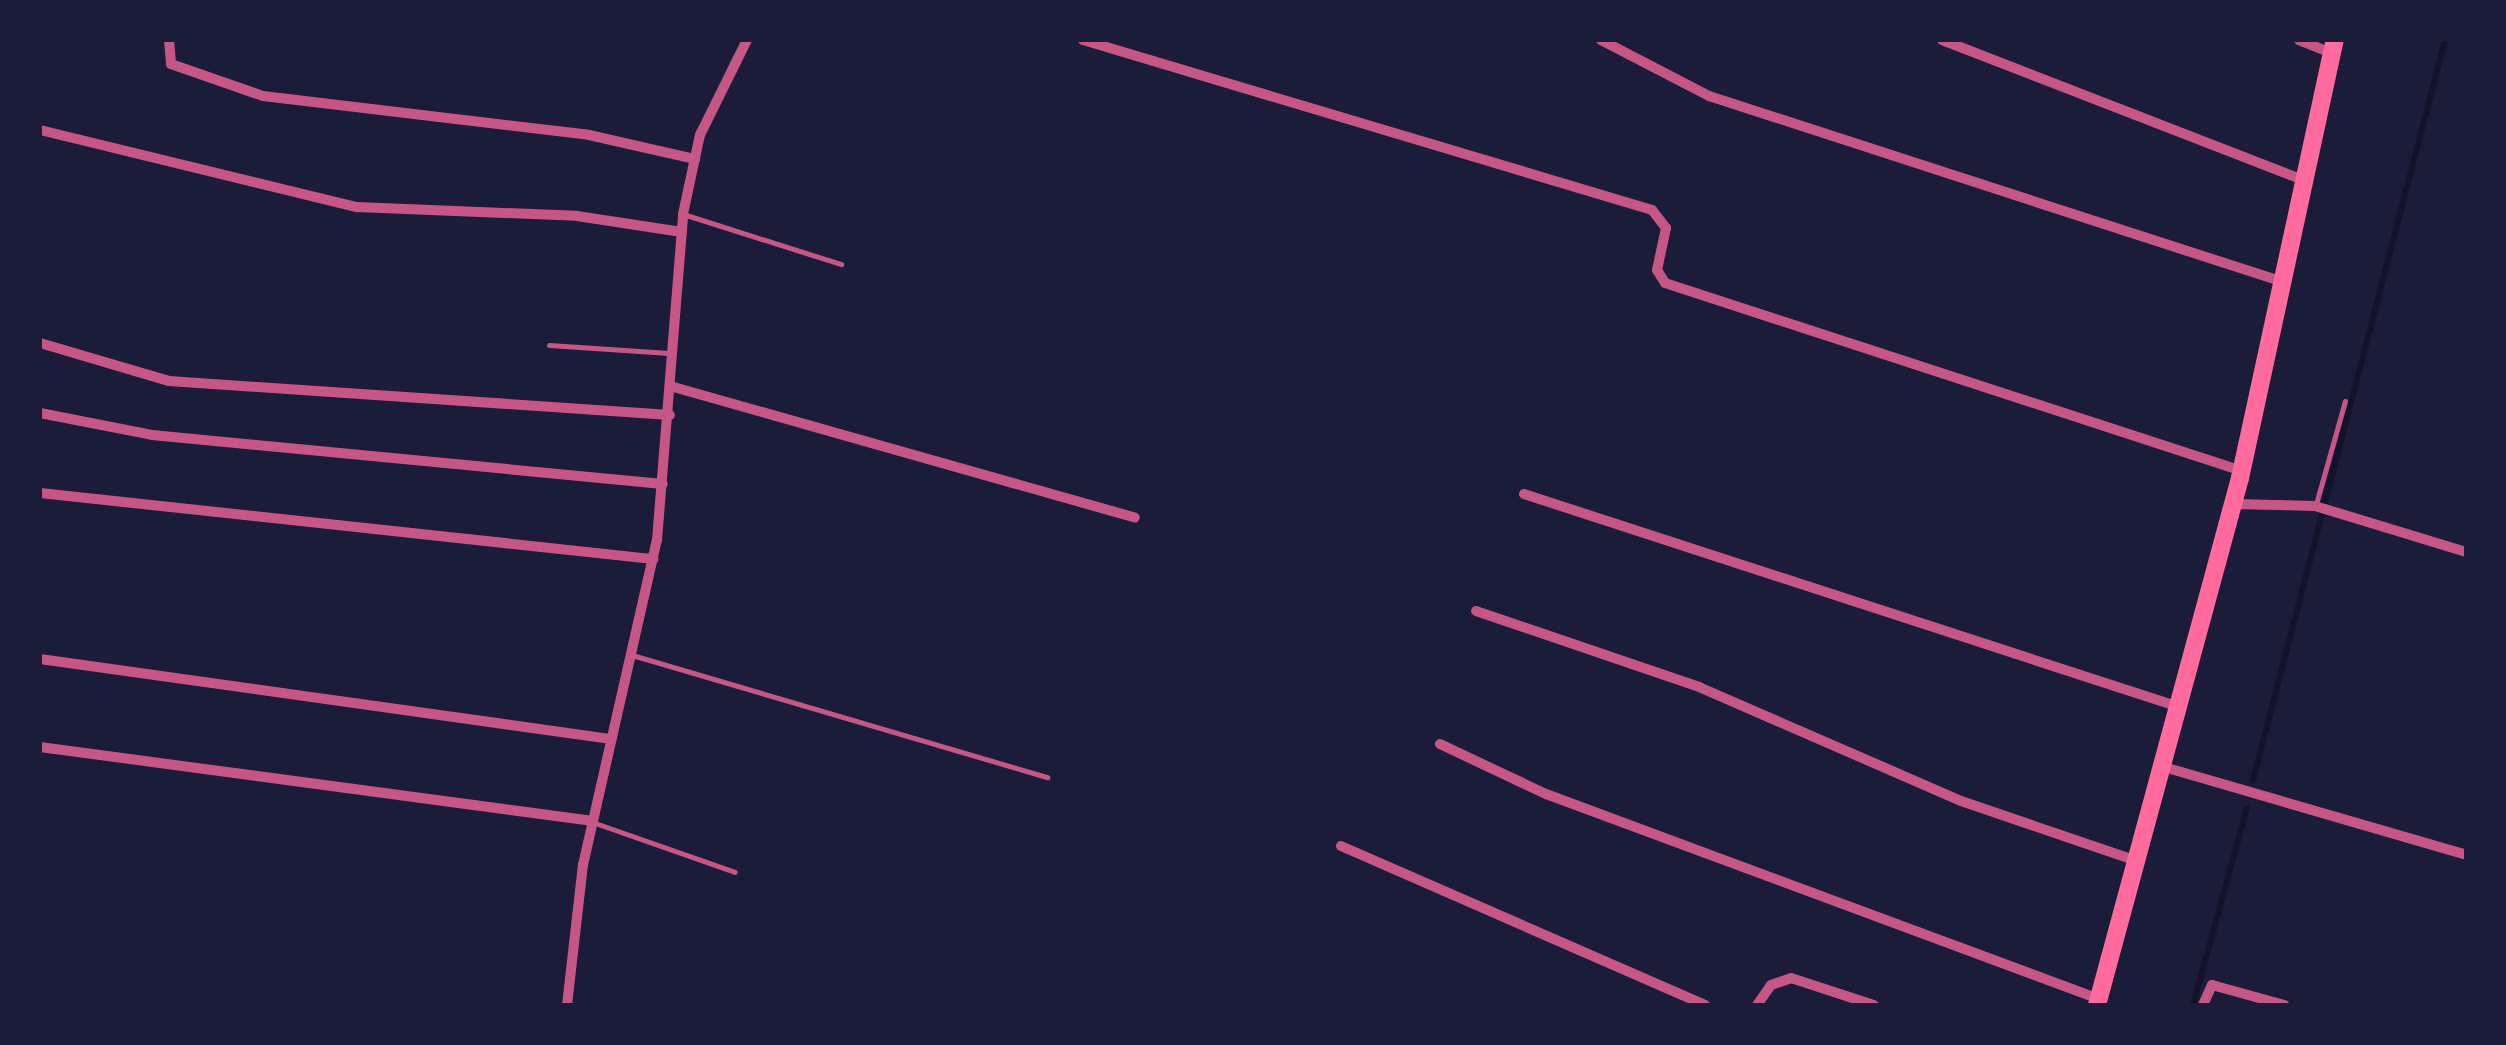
<!DOCTYPE html>
<html>
<head>
<meta charset="utf-8">
<style>
  body { margin:0 }
  #map { position:relative; width:2506px; height:1045px; overflow:hidden; background:#1b1b3a; font-family:"Work Sans",sans-serif }
  div>[style] { position:absolute }
  .stream>* { height:6px; margin:-3px; padding:0 3px; transform-origin:3px; border-radius:3px; background:#12122b }
  .service>* { height:5px; margin:-2.5px; padding:0 2.5px; transform-origin:2.5px; border-radius:2.5px; background:#c65784 }
  .minor>* { height:10px; margin:-5px; padding:0 5px; transform-origin:5px; border-radius:5px; background:#c65784 }
  .primary>* { height:18px; margin:-9px; padding:0 9px; transform-origin:9px; border-radius:9px; background:#ff6b9d }
  span { translate:-50% -50%; white-space:nowrap; text-align:center; line-height:1.15; -webkit-text-stroke:8px #1b1b3a; paint-order:stroke }
  .frame { position:absolute; inset:0; border:42px solid #1b1b3a; pointer-events:none }
</style>
</head>
<body>
<div id="map">
  <div class="stream">
    <div style="left:2253px;top:780px;width:765px;rotate:-75.45deg"></div>
    <div style="left:2193px;top:1005px;width:204px;rotate:-74.7deg"></div>
  </div>
  <div class="service">
    <div style="left:683px;top:214px;width:166px;rotate:17.6deg"></div>
    <div style="left:549px;top:345px;width:120px;rotate:3.8deg"></div>
    <div style="left:2316px;top:504px;width:107px;rotate:-74.3deg"></div>
    <div style="left:632px;top:655px;width:433px;rotate:16.4deg"></div>
    <div style="left:595px;top:823px;width:148px;rotate:19.3deg"></div>
  </div>
  <div class="minor">
    <div style="left:169px;top:40px;width:24px;rotate:85deg"></div>
    <div style="left:171px;top:64px;width:97px;rotate:19.2deg"></div>
    <div style="left:263px;top:96px;width:328px;rotate:6.8deg"></div>
    <div style="left:589px;top:135px;width:109px;rotate:12.8deg"></div>
    <div style="left:1083px;top:40px;width:594px;rotate:16.63deg"></div>
    <div style="left:1652px;top:210px;width:23px;rotate:52deg"></div>
    <div style="left:1666px;top:228px;width:43px;rotate:102.1deg"></div>
    <div style="left:1657px;top:270px;width:15px;rotate:58deg"></div>
    <div style="left:1665px;top:283px;width:607px;rotate:18.05deg"></div>
    <div style="left:1601px;top:40px;width:122px;rotate:27.4deg"></div>
    <div style="left:1709px;top:96px;width:603px;rotate:17.95deg"></div>
    <div style="left:1942px;top:40px;width:387px;rotate:21.2deg"></div>
    <div style="left:2299px;top:40px;width:35px;rotate:22deg"></div>
    <div style="left:40px;top:130px;width:326px;rotate:13.7deg"></div>
    <div style="left:357px;top:207px;width:220px;rotate:2.3deg"></div>
    <div style="left:577px;top:216px;width:106px;rotate:8.7deg"></div>
    <div style="left:40px;top:343px;width:134px;rotate:16.4deg"></div>
    <div style="left:169px;top:381px;width:502px;rotate:3.88deg"></div>
    <div style="left:670px;top:386px;width:483px;rotate:15.8deg"></div>
    <div style="left:40px;top:413px;width:114px;rotate:11.1deg"></div>
    <div style="left:152px;top:435px;width:513px;rotate:5.48deg"></div>
    <div style="left:40px;top:493px;width:617px;rotate:6.15deg"></div>
    <div style="left:1524px;top:494px;width:689px;rotate:18.01deg"></div>
    <div style="left:2233px;top:504px;width:82px;rotate:1.4deg"></div>
    <div style="left:2315px;top:506px;width:158px;rotate:16.9deg"></div>
    <div style="left:1476px;top:611px;width:236px;rotate:18.8deg"></div>
    <div style="left:1699px;top:687px;width:286px;rotate:23.5deg"></div>
    <div style="left:1961px;top:801px;width:186px;rotate:18.8deg"></div>
    <div style="left:40px;top:659px;width:577px;rotate:7.98deg"></div>
    <div style="left:1440px;top:744px;width:117px;rotate:25.3deg"></div>
    <div style="left:1546px;top:794px;width:590px;rotate:20.34deg"></div>
    <div style="left:40px;top:747px;width:558px;rotate:7.62deg"></div>
    <div style="left:2164px;top:767px;width:315px;rotate:16.2deg"></div>
    <div style="left:1341px;top:846px;width:397px;rotate:23.6deg"></div>
    <div style="left:567px;top:1005px;width:141px;rotate:-83.5deg"></div>
    <div style="left:583px;top:865px;width:333px;rotate:-77.2deg"></div>
    <div style="left:657px;top:540px;width:327px;rotate:-85.4deg"></div>
    <div style="left:683px;top:214px;width:81px;rotate:-77.9deg"></div>
    <div style="left:700px;top:135px;width:106px;rotate:-63.7deg"></div>
    <div style="left:1757px;top:1005px;width:24px;rotate:-55deg"></div>
    <div style="left:1771px;top:985px;width:21px;rotate:-19deg"></div>
    <div style="left:1791px;top:978px;width:87px;rotate:18deg"></div>
    <div style="left:2203px;top:1005px;width:22px;rotate:-66deg"></div>
    <div style="left:2212px;top:985px;width:75px;rotate:15.5deg"></div>
  </div>
  <div class="primary">
    <div style="left:2097px;top:1005px;width:546px;rotate:-74.82deg"></div>
    <div style="left:2240px;top:478px;width:448px;rotate:-77.8deg"></div>
  </div>
  <div class="frame"></div>
</div>
</body>
</html>
